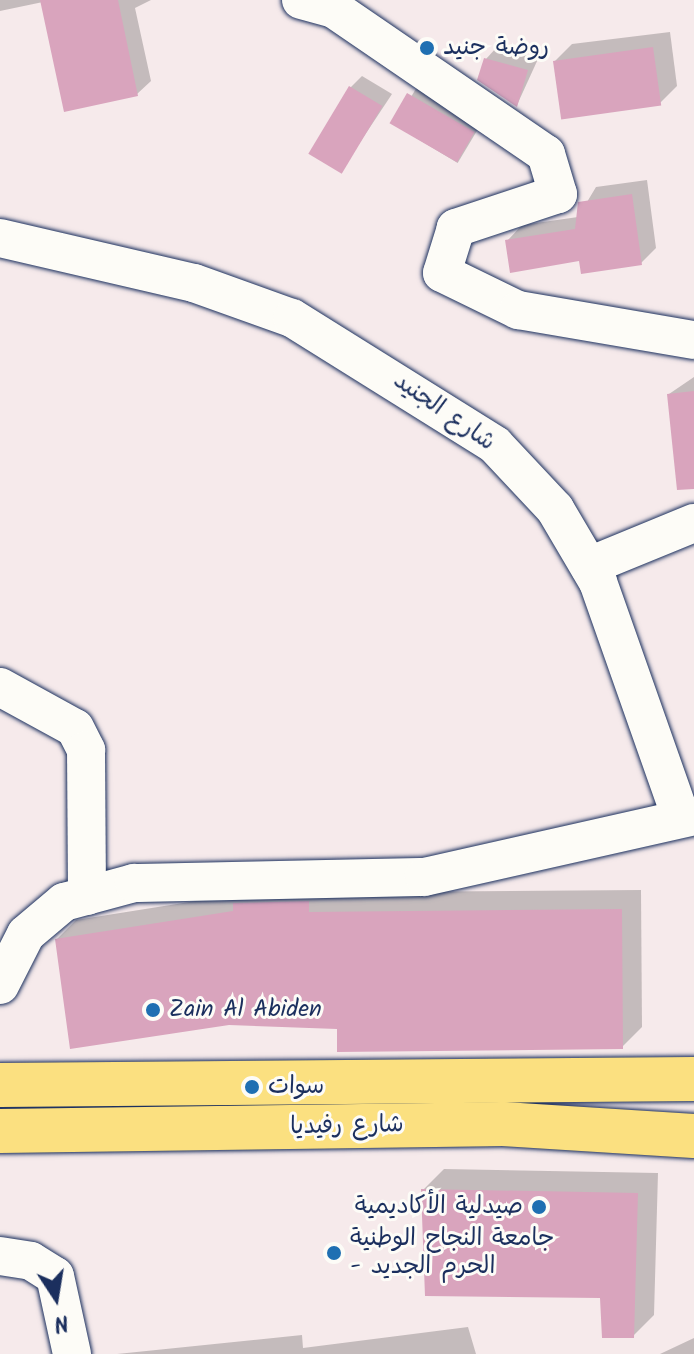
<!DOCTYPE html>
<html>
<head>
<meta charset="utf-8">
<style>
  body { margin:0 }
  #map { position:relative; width:694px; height:1354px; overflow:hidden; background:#f6eaeb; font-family:Kalam,"Playpen Sans Arabic",sans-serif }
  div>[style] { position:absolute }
  .shadow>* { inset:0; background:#0003; transform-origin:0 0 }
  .building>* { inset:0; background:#d9a4bd; transform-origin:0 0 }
  .roads { filter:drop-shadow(0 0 2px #1b2f5e) drop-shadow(0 0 2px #1b2f5e) }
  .minor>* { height:38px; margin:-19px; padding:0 19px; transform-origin:19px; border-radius:19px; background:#fdfcf7 }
  .major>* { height:44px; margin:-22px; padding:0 22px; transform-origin:22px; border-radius:22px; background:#fbe080 }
  .dots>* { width:22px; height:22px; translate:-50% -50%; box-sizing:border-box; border:4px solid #fdfcf7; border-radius:50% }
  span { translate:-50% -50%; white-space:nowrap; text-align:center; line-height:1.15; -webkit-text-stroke:6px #fdfcf7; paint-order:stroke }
  .poi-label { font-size:24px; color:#1b2f5e }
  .left { translate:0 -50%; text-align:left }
  .right { translate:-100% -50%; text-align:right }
  .street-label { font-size:24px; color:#1b2f5e }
  .north { position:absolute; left:16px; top:1258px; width:80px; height:80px; -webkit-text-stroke:6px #fdfcf7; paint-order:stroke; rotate:168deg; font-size:22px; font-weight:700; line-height:32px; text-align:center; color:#1b2f5e }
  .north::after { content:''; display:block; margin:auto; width:28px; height:36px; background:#1b2f5e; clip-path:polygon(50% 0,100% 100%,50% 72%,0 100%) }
</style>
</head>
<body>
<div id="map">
  <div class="shadow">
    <div style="clip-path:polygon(0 0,151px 0,135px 8px,151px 81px,137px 94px,43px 2px,0 11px)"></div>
    <div style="clip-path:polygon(670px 32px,677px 86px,660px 103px,555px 61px,572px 44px)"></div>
    <div style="clip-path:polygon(497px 47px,538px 59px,517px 105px,486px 59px)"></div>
    <div style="clip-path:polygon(362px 76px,392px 94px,341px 171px,350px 88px)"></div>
    <div style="left:420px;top:82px;width:74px;height:50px;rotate:31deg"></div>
    <div style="clip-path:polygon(647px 180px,656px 248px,641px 263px,581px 259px,507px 241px,522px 225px,578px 217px,596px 187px)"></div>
    <div style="clip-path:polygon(694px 377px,694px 443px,669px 394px)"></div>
    <div style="clip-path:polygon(641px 890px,642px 1027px,622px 1047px,339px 1027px,56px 940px,76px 920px,246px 893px)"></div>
    <div style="clip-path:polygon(444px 1169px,658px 1173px,654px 1315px,633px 1336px,602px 1296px,423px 1190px)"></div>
    <div style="clip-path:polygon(468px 1327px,476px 1354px,117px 1354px,302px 1335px,303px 1348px)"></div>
    <div style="clip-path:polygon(694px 1338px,694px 1354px,660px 1354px)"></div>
  </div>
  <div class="building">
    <div style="clip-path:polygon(40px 0,118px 0,138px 96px,64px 112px)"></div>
    <div style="left:653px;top:47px;width:59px;height:101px;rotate:82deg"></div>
    <div style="clip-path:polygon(484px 58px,528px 70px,517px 107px,477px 80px)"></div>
    <div style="left:349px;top:86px;width:39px;height:79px;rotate:31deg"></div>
    <div style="left:407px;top:93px;width:78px;height:35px;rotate:30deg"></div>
    <div style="clip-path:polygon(632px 194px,642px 265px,581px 274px,579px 261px,510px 273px,505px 240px,575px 229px,578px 202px)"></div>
    <div style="clip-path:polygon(694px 391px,694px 489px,677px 490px,667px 394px)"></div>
    <div style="clip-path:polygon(309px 901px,309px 912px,622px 909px,623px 1049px,337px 1052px,337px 1029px,229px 1025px,70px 1049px,55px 939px,233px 911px,233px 903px)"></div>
    <div style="clip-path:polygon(421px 1189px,638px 1193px,634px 1338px,602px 1338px,600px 1298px,425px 1296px)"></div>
  </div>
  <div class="roads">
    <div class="minor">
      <div style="left:301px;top:0;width:34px;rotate:15deg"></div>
      <div style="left:334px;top:9px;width:257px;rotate:34.4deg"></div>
      <div style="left:546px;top:154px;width:42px;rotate:73.3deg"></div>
      <div style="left:558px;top:194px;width:108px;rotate:161.6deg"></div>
      <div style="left:456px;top:228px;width:47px;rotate:107.3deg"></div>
      <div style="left:442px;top:273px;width:85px;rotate:26deg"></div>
      <div style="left:518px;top:310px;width:179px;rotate:9.7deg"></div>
      <div style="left:0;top:238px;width:199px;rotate:13.1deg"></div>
      <div style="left:194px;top:283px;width:104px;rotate:19.7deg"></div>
      <div style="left:292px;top:318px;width:239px;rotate:32deg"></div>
      <div style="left:495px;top:445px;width:88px;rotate:46.8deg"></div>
      <div style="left:555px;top:509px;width:85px;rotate:59.5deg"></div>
      <div style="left:598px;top:582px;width:250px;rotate:70.6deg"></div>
      <div style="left:589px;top:566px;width:113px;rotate:-22.3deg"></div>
      <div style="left:0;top:687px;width:85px;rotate:28.7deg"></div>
      <div style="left:75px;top:728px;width:25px;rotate:63deg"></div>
      <div style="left:86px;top:750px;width:146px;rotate:89.6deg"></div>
      <div style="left:0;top:985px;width:57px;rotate:-63deg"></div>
      <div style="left:26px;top:934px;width:50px;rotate:-40.1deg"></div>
      <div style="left:64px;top:902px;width:73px;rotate:-15.2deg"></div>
      <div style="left:134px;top:883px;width:290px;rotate:-1.2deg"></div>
      <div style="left:424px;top:877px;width:277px;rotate:-12.7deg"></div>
      <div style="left:0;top:1256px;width:31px;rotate:9deg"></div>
      <div style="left:31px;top:1261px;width:28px;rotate:32deg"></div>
      <div style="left:55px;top:1276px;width:80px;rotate:77.7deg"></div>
    </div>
    <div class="major">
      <div style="left:0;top:1085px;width:694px;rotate:-0.5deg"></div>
      <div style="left:0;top:1131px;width:503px;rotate:-0.8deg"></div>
      <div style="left:503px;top:1124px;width:191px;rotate:3.6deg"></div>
    </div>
  </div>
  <div class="dots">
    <div style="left:427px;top:48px;background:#1f6fb2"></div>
    <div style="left:153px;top:1010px;background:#1f6fb2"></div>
    <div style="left:252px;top:1087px;background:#1f6fb2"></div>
    <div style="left:539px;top:1207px;background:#1f6fb2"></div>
    <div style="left:334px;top:1253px;background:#1f6fb2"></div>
  </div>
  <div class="poi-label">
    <span class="left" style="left:443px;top:48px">روضة جنيد</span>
    <span class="left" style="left:169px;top:1010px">Zain Al Abiden</span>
    <span class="left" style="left:268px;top:1087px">سوات</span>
    <span class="right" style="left:523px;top:1207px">صيدلية الأكاديمية</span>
    <span class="left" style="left:350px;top:1253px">جامعة النجاح الوطنية<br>- الحرم الجديد</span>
  </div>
  <div class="street-label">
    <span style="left:444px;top:412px;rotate:35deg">شارع الجنيد</span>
    <span style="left:347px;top:1126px;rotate:-1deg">شارع رفيديا</span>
  </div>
  <div class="north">N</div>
</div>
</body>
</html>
